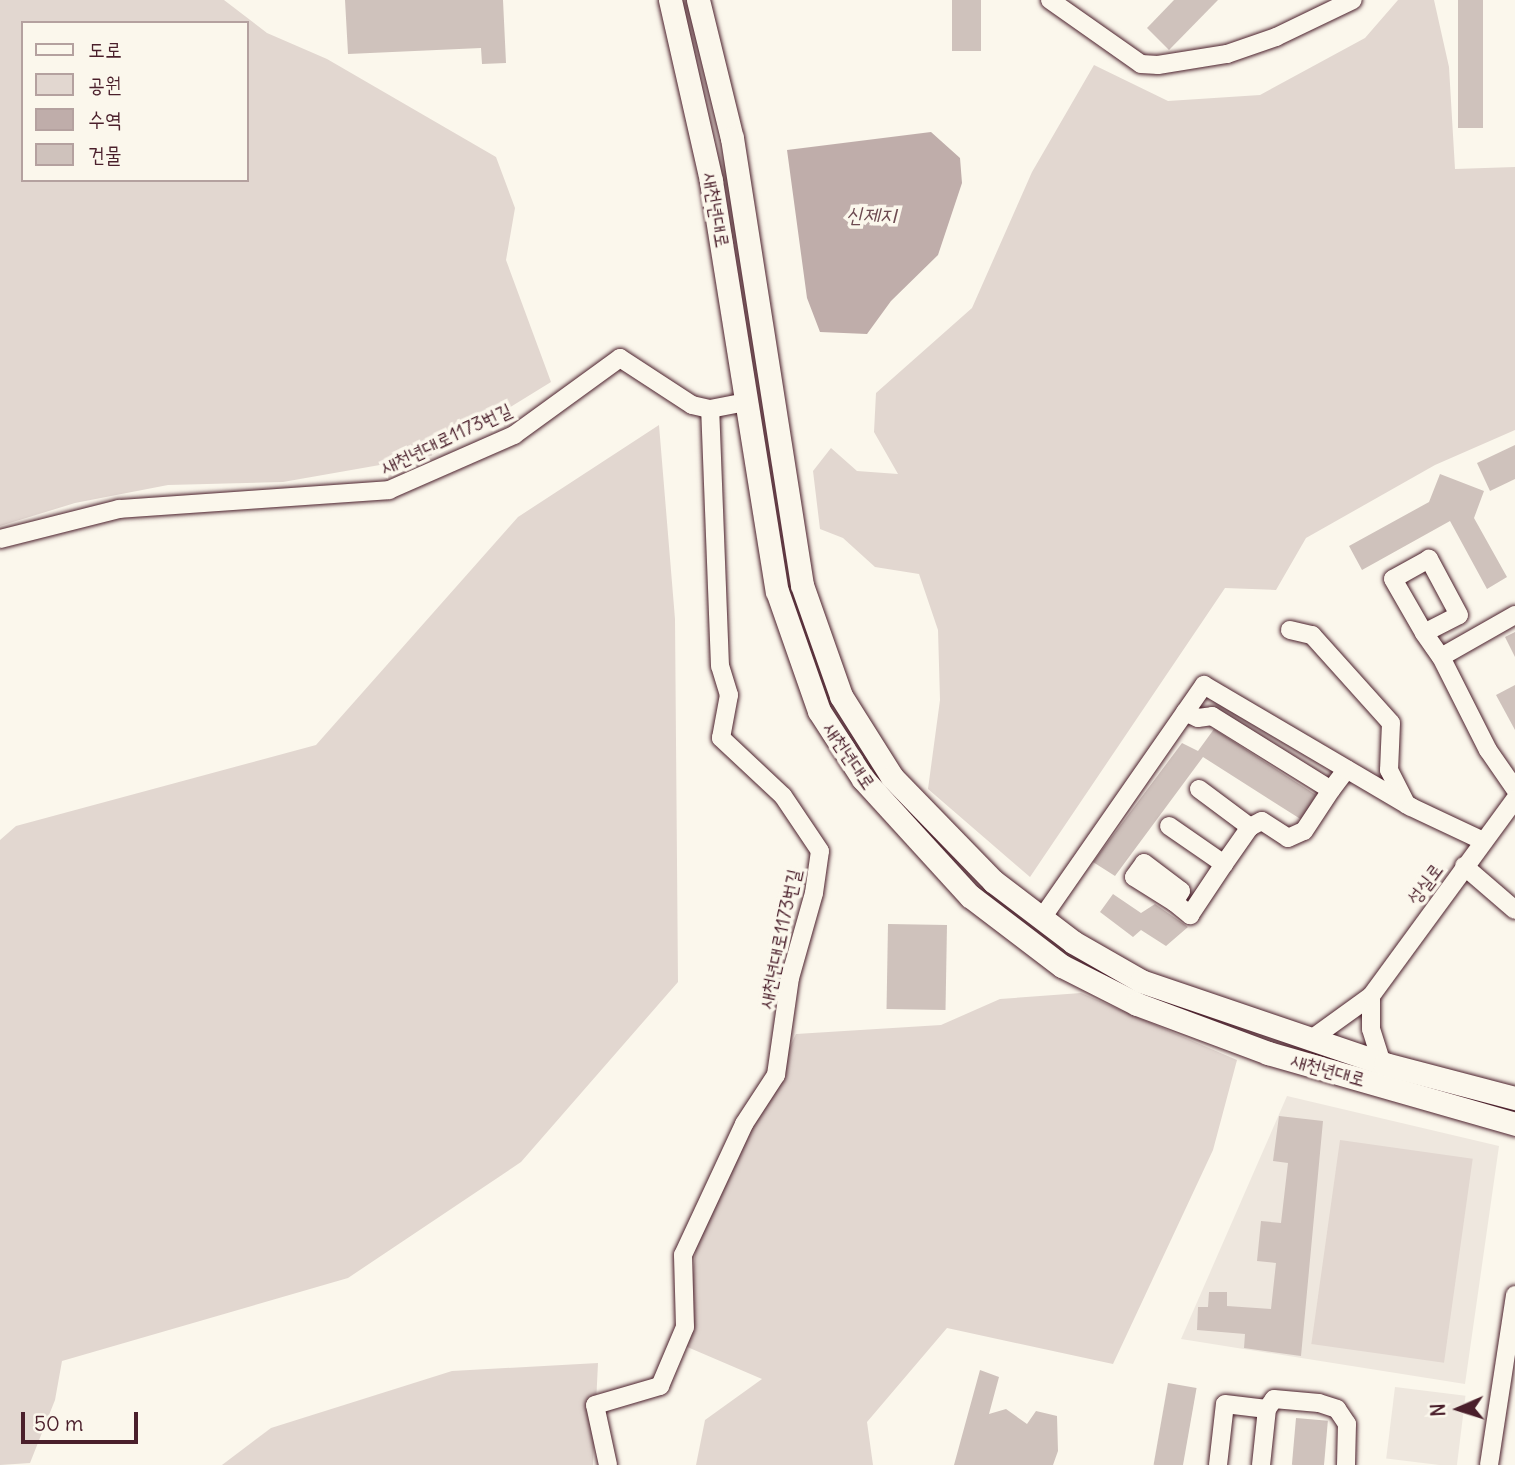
<!DOCTYPE html>
<html>
<head>
<meta charset="utf-8">
<style>
  body { margin:0 }
  #map { position:relative; width:1515px; height:1465px; overflow:hidden; background:#fbf7ec; font-family:Delius,"Poor Story",sans-serif }
  div>[style] { position:absolute }
  .built>* { inset:0; background:#eee7de; transform-origin:0 0 }
  .green>* { inset:0; background:#e2d7d0; transform-origin:0 0 }
  .water>* { inset:0; background:#bfadaa }
  .building>* { inset:0; background:#cfc2bc; transform-origin:0 0 }
  .roads { filter:drop-shadow(0 0 2px #4a1f2b) drop-shadow(0 0 2px #4a1f2b) }
  .minor>* { height:18px; margin:-9px; padding:0 9px; transform-origin:9px; border-radius:9px; background:#fbf7ec }
  .major>* { height:23px; margin:-11.5px; padding:0 11.5px; transform-origin:11.5px; border-radius:11.5px; background:#fbf7ec }
  span { translate:-50% -50%; white-space:nowrap; text-align:center; line-height:1.15; -webkit-text-stroke:7px #fbf7ec; paint-order:stroke }
  .street-label { font-size:19px; color:#4a1f2b }
  .water-label { font-size:21px; color:#6d4a51; font-style:italic }
  .legend { position:absolute; left:21px; top:21px; width:228px; height:161px; box-sizing:border-box; background:#fbf7ec; border:2px solid #b4a19f; margin:0; padding:9px 12px; list-style:none; font-size:21px; color:#4a1f2b }
  .legend li { display:flex; align-items:center; gap:14px; height:35px }
  .legend b { width:35px; border:2px solid #b4a19f }
  .north { position:absolute; left:1424px; top:1374px; width:70px; height:70px; -webkit-text-stroke:5px #fbf7ec; paint-order:stroke; rotate:267deg; font-size:19px; font-weight:700; line-height:28px; text-align:center; color:#4a1f2b }
  .north::after { content:''; display:block; margin:auto; width:24px; height:32px; background:#4a1f2b; clip-path:polygon(50% 0,100% 100%,50% 72%,0 100%) }
  .scale { position:absolute; left:21px; top:1412px; width:117px; height:32px; box-sizing:border-box; border:4px solid #4a1f2b; border-top:0; padding-left:9px; font-size:21px; line-height:24px; white-space:nowrap; color:#4a1f2b; -webkit-text-stroke:5px #fbf7ec; paint-order:stroke }
</style>
</head>
<body>
<div id="map">
  <div class="built">
    <div style="clip-path:polygon(1287px 1096px,1499px 1146px,1465px 1384px,1181px 1339px)"></div>
    <div style="left:1395px;top:1387px;width:71px;height:72px;rotate:7deg"></div>
  </div>
  <div class="green">
    <div style="clip-path:polygon(evenodd,0 0,224px 0,267px 33px,327px 59px,496px 157px,515px 208px,506px 260px,551px 382px,431px 456px,283px 482px,168px 485px,75px 503px,0 526px,0 0,23px 23px,247px 23px,247px 180px,23px 180px,23px 23px)"></div>
    <div style="clip-path:polygon(1398px 0,1434px 0,1449px 67px,1455px 169px,1515px 167px,1515px 430px,1435px 465px,1306px 538px,1276px 590px,1225px 588px,1030px 877px,928px 789px,940px 700px,938px 630px,919px 574px,875px 567px,843px 538px,820px 529px,813px 471px,831px 448px,857px 471px,898px 474px,874px 432px,876px 393px,972px 308px,1032px 172px,1094px 65px,1168px 101px,1260px 95px,1365px 38px)"></div>
    <div style="clip-path:polygon(659px 425px,675px 619px,678px 982px,521px 1162px,348px 1278px,62px 1361px,55px 1400px,30px 1463px,0 1465px,0 840px,16px 826px,316px 745px,518px 517px)"></div>
    <div style="clip-path:polygon(1081px 993px,1237px 1060px,1213px 1150px,1113px 1364px,947px 1328px,867px 1422px,873px 1465px,696px 1465px,705px 1420px,762px 1379px,685px 1346px,696px 1247px,796px 1034px,941px 1025px,1000px 999px)"></div>
    <div style="left:1340px;top:1140px;width:134px;height:206px;rotate:8deg"></div>
    <div style="clip-path:polygon(598px 1363px,593px 1465px,222px 1465px,271px 1428px,452px 1371px)"></div>
  </div>
  <div class="water">
    <div style="clip-path:polygon(931px 132px,960px 158px,962px 183px,938px 255px,891px 301px,867px 334px,820px 332px,807px 298px,787px 150px)"></div>
  </div>
  <div class="building">
    <div style="clip-path:polygon(345px 0,503px 0,506px 63px,482px 64px,481px 48px,348px 54px)"></div>
    <div style="left:952px;top:0;width:29px;height:51px"></div>
    <div style="clip-path:polygon(1174px 0,1218px 0,1169px 50px,1147px 28px)"></div>
    <div style="left:1458px;top:0;width:25px;height:128px"></div>
    <div style="clip-path:polygon(1515px 445px,1515px 479px,1490px 491px,1477px 463px)"></div>
    <div style="clip-path:polygon(1440px 474px,1484px 491px,1474px 518px,1507px 577px,1487px 589px,1450px 521px,1362px 570px,1349px 546px,1429px 502px)"></div>
    <div style="clip-path:polygon(1515px 632px,1515px 657px,1505px 637px)"></div>
    <div style="clip-path:polygon(1515px 685px,1515px 730px,1496px 695px)"></div>
    <div style="clip-path:polygon(1214px 729px,1316px 795px,1302px 820px,1203px 757px,1115px 876px,1093px 862px,1182px 743px,1198px 751px)"></div>
    <div style="clip-path:polygon(1113px 894px,1141px 913px,1155px 904px,1188px 927px,1166px 946px,1141px 930px,1133px 937px,1100px 912px)"></div>
    <div style="left:888px;top:924px;width:59px;height:85px;rotate:1deg"></div>
    <div style="clip-path:polygon(1279px 1116px,1323px 1121px,1301px 1356px,1244px 1348px,1245px 1334px,1197px 1330px,1198px 1307px,1208px 1307px,1209px 1292px,1227px 1292px,1227px 1306px,1271px 1309px,1276px 1263px,1257px 1261px,1261px 1221px,1281px 1223px,1288px 1163px,1273px 1161px)"></div>
    <div style="clip-path:polygon(980px 1370px,999px 1377px,989px 1414px,1006px 1409px,1027px 1424px,1036px 1411px,1057px 1416px,1058px 1451px,1053px 1465px,954px 1465px)"></div>
    <div style="left:1168px;top:1383px;width:29px;height:83px;rotate:10deg"></div>
    <div style="left:1296px;top:1418px;width:32px;height:47px;rotate:5deg"></div>
  </div>
  <div class="roads">
    <div class="minor">
      <div style="left:1050px;top:0;width:111px;rotate:35.1deg"></div>
      <div style="left:1141px;top:64px;width:17px;rotate:3deg"></div>
      <div style="left:1158px;top:65px;width:70px;rotate:-9.1deg"></div>
      <div style="left:1227px;top:54px;width:52px;rotate:-19.1deg"></div>
      <div style="left:1276px;top:37px;width:85px;rotate:-25.7deg"></div>
      <div style="left:0;top:539px;width:123px;rotate:-14.1deg"></div>
      <div style="left:119px;top:509px;width:271px;rotate:-4deg"></div>
      <div style="left:389px;top:490px;width:137px;rotate:-23.7deg"></div>
      <div style="left:514px;top:435px;width:131px;rotate:-36deg"></div>
      <div style="left:620px;top:358px;width:86px;rotate:33.1deg"></div>
      <div style="left:692px;top:405px;width:18px;rotate:13deg"></div>
      <div style="left:1290px;top:630px;width:23px;rotate:13deg"></div>
      <div style="left:1312px;top:635px;width:118px;rotate:48.1deg"></div>
      <div style="left:1391px;top:723px;width:47px;rotate:92.4deg"></div>
      <div style="left:1389px;top:770px;width:39px;rotate:63deg"></div>
      <div style="left:1424px;top:633px;width:39px;rotate:-27deg"></div>
      <div style="left:1459px;top:615px;width:64px;rotate:-118.2deg"></div>
      <div style="left:1429px;top:559px;width:41px;rotate:150.9deg"></div>
      <div style="left:1393px;top:579px;width:62px;rotate:60.1deg"></div>
      <div style="left:1424px;top:633px;width:29px;rotate:55deg"></div>
      <div style="left:1441px;top:657px;width:104px;rotate:63.2deg"></div>
      <div style="left:1488px;top:750px;width:47px;rotate:55.3deg"></div>
      <div style="left:1441px;top:657px;width:85px;rotate:-29.6deg"></div>
      <div style="left:1185px;top:712px;width:14px;rotate:25deg"></div>
      <div style="left:1198px;top:718px;width:14px;rotate:-8deg"></div>
      <div style="left:1212px;top:716px;width:140px;rotate:31.9deg"></div>
      <div style="left:1331px;top:790px;width:26px;rotate:-53deg"></div>
      <div style="left:1199px;top:789px;width:64px;rotate:36.7deg"></div>
      <div style="left:1250px;top:827px;width:13px;rotate:-27deg"></div>
      <div style="left:1262px;top:821px;width:31px;rotate:33deg"></div>
      <div style="left:1288px;top:838px;width:17px;rotate:-24deg"></div>
      <div style="left:1304px;top:831px;width:49px;rotate:-56.6deg"></div>
      <div style="left:1169px;top:826px;width:67px;rotate:34.6deg"></div>
      <div style="left:1224px;top:864px;width:45px;rotate:-54.9deg"></div>
      <div style="left:1464px;top:866px;width:67px;rotate:40.8deg"></div>
      <div style="left:1174px;top:902px;width:47px;rotate:-148deg"></div>
      <div style="left:1134px;top:877px;width:17px;rotate:-54deg"></div>
      <div style="left:1144px;top:863px;width:46px;rotate:37.1deg"></div>
      <div style="left:1181px;top:891px;width:13px;rotate:122deg"></div>
      <div style="left:1174px;top:902px;width:21px;rotate:39deg"></div>
      <div style="left:1190px;top:915px;width:61px;rotate:-56.3deg"></div>
      <div style="left:1042px;top:918px;width:284px;rotate:-55.2deg"></div>
      <div style="left:1204px;top:685px;width:240px;rotate:30.5deg"></div>
      <div style="left:1411px;top:807px;width:77px;rotate:25.2deg"></div>
      <div style="left:1371px;top:996px;width:33px;rotate:90deg"></div>
      <div style="left:1371px;top:1029px;width:43px;rotate:72.4deg"></div>
      <div style="left:1310px;top:1040px;width:75px;rotate:-35.8deg"></div>
      <div style="left:1371px;top:996px;width:244px;rotate:-53.8deg"></div>
      <div style="left:608px;top:1465px;width:61px;rotate:-102.2deg"></div>
      <div style="left:595px;top:1405px;width:68px;rotate:-16.3deg"></div>
      <div style="left:660px;top:1386px;width:64px;rotate:-67deg"></div>
      <div style="left:685px;top:1327px;width:72px;rotate:-91.6deg"></div>
      <div style="left:683px;top:1255px;width:145px;rotate:-65deg"></div>
      <div style="left:744px;top:1124px;width:59px;rotate:-56.9deg"></div>
      <div style="left:776px;top:1075px;width:98px;rotate:-81.8deg"></div>
      <div style="left:790px;top:978px;width:88px;rotate:-74.2deg"></div>
      <div style="left:814px;top:893px;width:42px;rotate:-81.9deg"></div>
      <div style="left:820px;top:851px;width:66px;rotate:-123.9deg"></div>
      <div style="left:783px;top:796px;width:85px;rotate:-136.9deg"></div>
      <div style="left:721px;top:738px;width:44px;rotate:-79.5deg"></div>
      <div style="left:729px;top:695px;width:30px;rotate:-107deg"></div>
      <div style="left:720px;top:666px;width:257px;rotate:-92.2deg"></div>
      <div style="left:710px;top:409px;width:38px;rotate:-11deg"></div>
      <div style="left:1218px;top:1465px;width:61px;rotate:-83.5deg"></div>
      <div style="left:1225px;top:1404px;width:42px;rotate:6.8deg"></div>
      <div style="left:1261px;top:1465px;width:56px;rotate:-83.9deg"></div>
      <div style="left:1267px;top:1409px;width:12px;rotate:-55deg"></div>
      <div style="left:1274px;top:1399px;width:45px;rotate:5.1deg"></div>
      <div style="left:1319px;top:1403px;width:19px;rotate:18deg"></div>
      <div style="left:1337px;top:1409px;width:18px;rotate:56deg"></div>
      <div style="left:1347px;top:1424px;width:41px;rotate:91.4deg"></div>
      <div style="left:1489px;top:1465px;width:172px;rotate:-81.3deg"></div>
    </div>
    <div class="major">
      <div style="left:670px;top:0;width:186px;rotate:77.2deg"></div>
      <div style="left:711px;top:181px;width:415px;rotate:80.9deg"></div>
      <div style="left:777px;top:591px;width:127px;rotate:70.7deg"></div>
      <div style="left:819px;top:711px;width:81px;rotate:57.1deg"></div>
      <div style="left:863px;top:779px;width:159px;rotate:47.6deg"></div>
      <div style="left:970px;top:896px;width:116px;rotate:37.3deg"></div>
      <div style="left:1062px;top:966px;width:84px;rotate:26.9deg"></div>
      <div style="left:1137px;top:1004px;width:140px;rotate:20.5deg"></div>
      <div style="left:1268px;top:1053px;width:257px;rotate:16deg"></div>
      <div style="left:698px;top:0;width:142px;rotate:76.2deg"></div>
      <div style="left:732px;top:138px;width:452px;rotate:81.1deg"></div>
      <div style="left:802px;top:585px;width:118px;rotate:70.6deg"></div>
      <div style="left:841px;top:696px;width:96px;rotate:57.8deg"></div>
      <div style="left:892px;top:777px;width:145px;rotate:45.8deg"></div>
      <div style="left:993px;top:881px;width:101px;rotate:37.3deg"></div>
      <div style="left:1073px;top:942px;width:78px;rotate:29.8deg"></div>
      <div style="left:1141px;top:981px;width:258px;rotate:18.8deg"></div>
      <div style="left:1385px;top:1064px;width:134px;rotate:14.7deg"></div>
    </div>
  </div>
  <div class="street-label">
    <span style="left:716px;top:210px;rotate:80deg">새천년대로</span>
    <span style="left:446px;top:439px;rotate:-25deg">새천년대로1173번길</span>
    <span style="left:849px;top:756px;rotate:56deg">새천년대로</span>
    <span style="left:1425px;top:884px;rotate:-53deg">성실로</span>
    <span style="left:780px;top:939px;rotate:-78deg">새천년대로1173번길</span>
    <span style="left:1328px;top:1070px;rotate:16deg">새천년대로</span>
  </div>
  <div class="water-label">
    <span style="left:871px;top:215px">신제지</span>
  </div>
  <ul class="legend">
  <li><b style="height:9px;background:#fbf7ec"></b>도로</li>
  <li><b style="height:19px;background:#e2d7d0"></b>공원</li>
  <li><b style="height:19px;background:#bfadaa"></b>수역</li>
  <li><b style="height:19px;background:#cfc2bc"></b>건물</li>
  </ul>
  <div class="north">N</div>
  <div class="scale">50 m</div>
</div>
</body>
</html>
